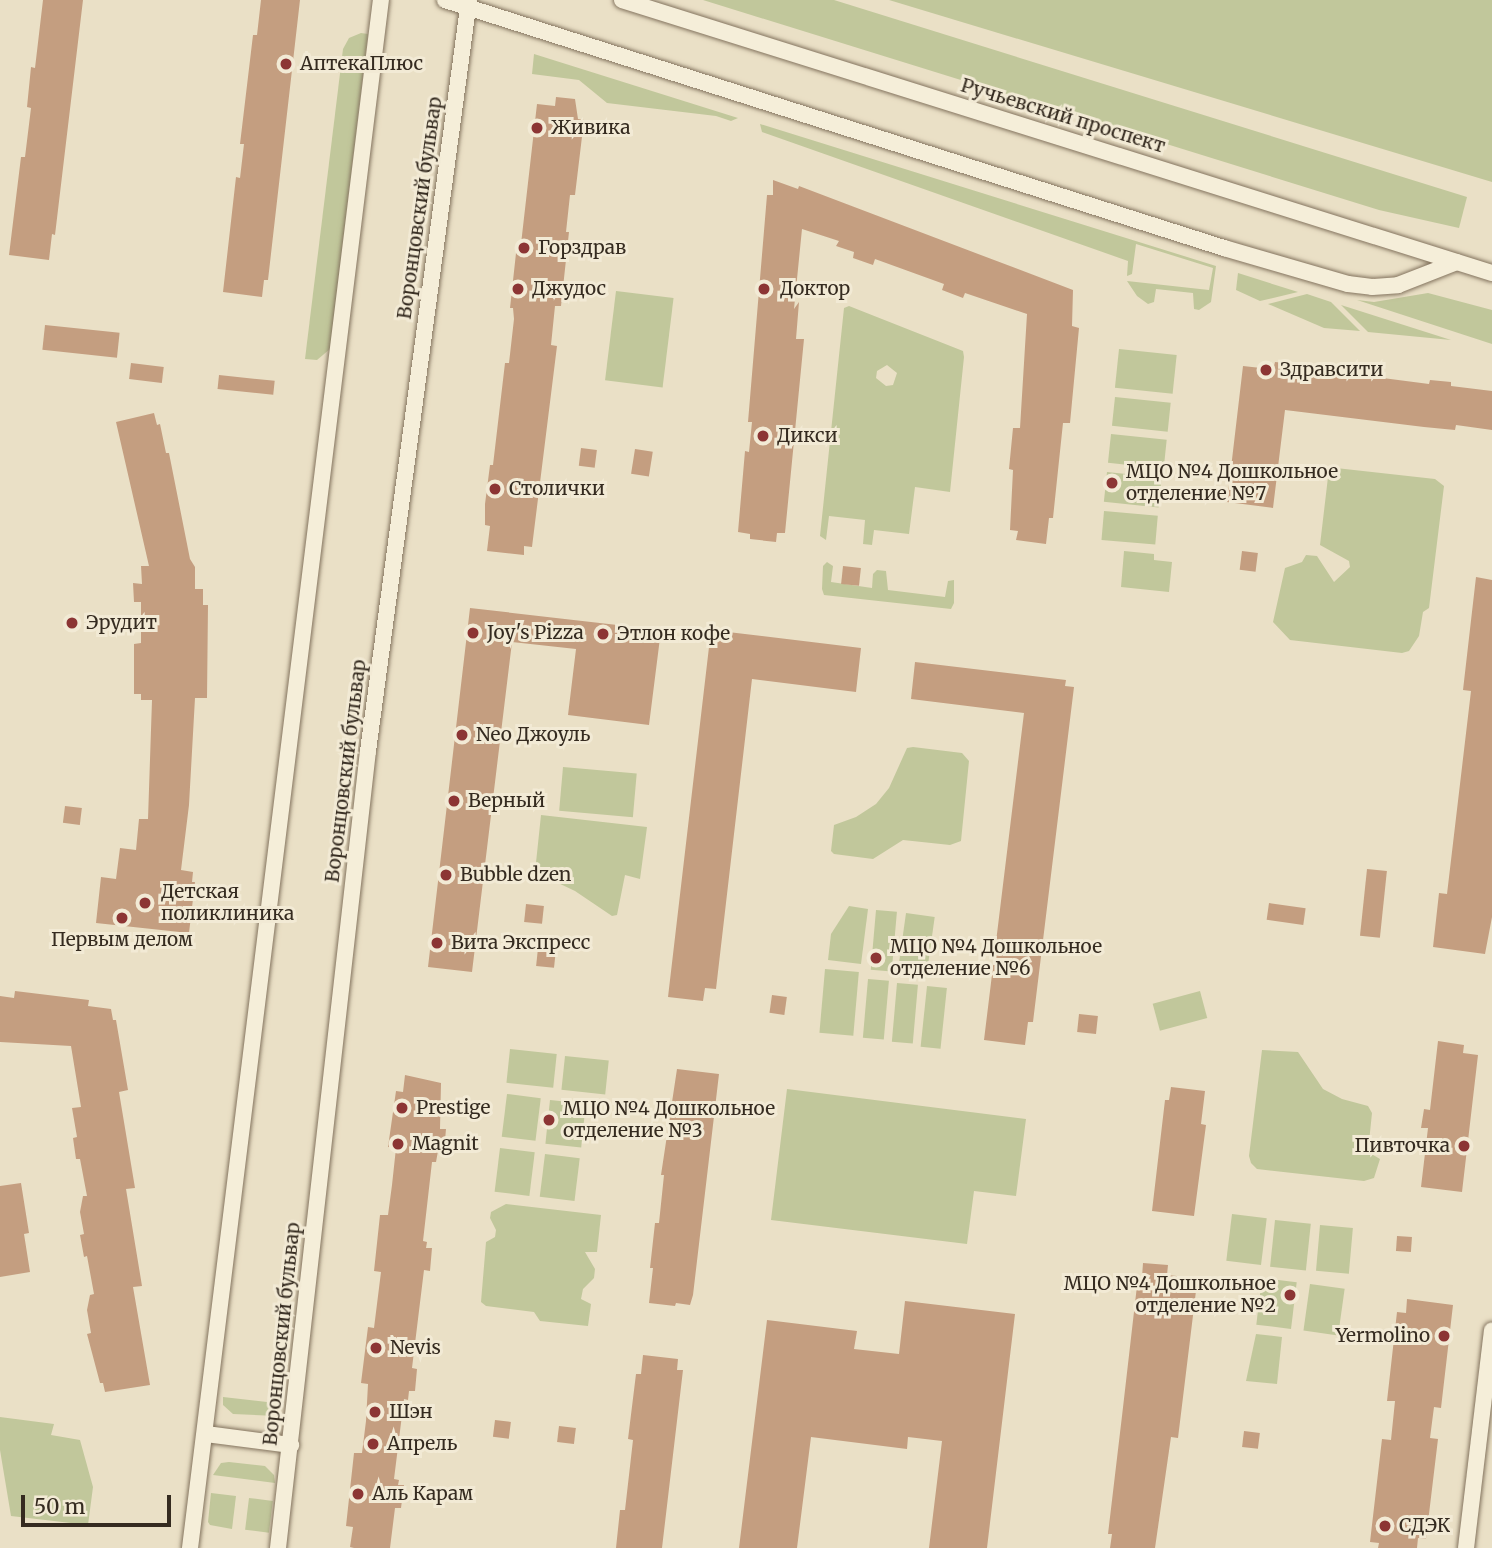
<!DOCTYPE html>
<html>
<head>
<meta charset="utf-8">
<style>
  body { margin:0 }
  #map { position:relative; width:1492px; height:1548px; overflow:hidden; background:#eae0c6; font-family:Merriweather,serif }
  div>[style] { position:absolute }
  .green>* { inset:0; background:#c1c79b; transform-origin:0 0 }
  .building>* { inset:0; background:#c49e80; transform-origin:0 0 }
  .roads { filter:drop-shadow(0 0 2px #83735e) drop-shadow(0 0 2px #83735e) }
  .minor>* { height:16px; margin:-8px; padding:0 8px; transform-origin:8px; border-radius:8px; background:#f5eed9 }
  .dots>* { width:19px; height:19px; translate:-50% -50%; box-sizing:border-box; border:4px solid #f2ead5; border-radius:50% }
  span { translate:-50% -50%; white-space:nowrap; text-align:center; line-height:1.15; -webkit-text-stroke:6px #f2ead5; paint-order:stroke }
  .poi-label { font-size:19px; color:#352b20 }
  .left { translate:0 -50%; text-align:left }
  .right { translate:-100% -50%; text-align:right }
  .street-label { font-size:19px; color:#352b20 }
  .scale { position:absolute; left:21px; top:1495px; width:150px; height:32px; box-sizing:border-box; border:4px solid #352b20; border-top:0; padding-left:9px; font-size:21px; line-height:24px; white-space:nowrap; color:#352b20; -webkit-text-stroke:5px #f2ead5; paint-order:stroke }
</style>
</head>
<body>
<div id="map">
  <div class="green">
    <div style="clip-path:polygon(703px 0,834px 0,1467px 197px,1459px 228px,1379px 210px)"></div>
    <div style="clip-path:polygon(889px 0,1492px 0,1492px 182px)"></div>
    <div style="clip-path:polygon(361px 33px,368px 34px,330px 349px,317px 360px,305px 359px,343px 49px,349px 38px)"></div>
    <div style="clip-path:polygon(534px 54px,738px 118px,731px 121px,716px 116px,607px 103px,579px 80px,532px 74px)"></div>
    <div style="clip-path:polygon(760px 124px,1216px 266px,1211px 302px,1199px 310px,1194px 309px,1193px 293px,1156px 289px,1154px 302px,1148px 304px,1137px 296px,1127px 281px,1209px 290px,1213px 268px,1136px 244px,1132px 274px,1127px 276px,1128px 261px,762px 132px)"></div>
    <div style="clip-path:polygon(1238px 273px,1298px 292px,1260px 301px,1236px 290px)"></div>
    <div style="left:616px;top:291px;width:58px;height:90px;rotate:7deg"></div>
    <div style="clip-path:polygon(1428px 293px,1492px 310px,1492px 344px,1357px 300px,1374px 302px)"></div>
    <div style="clip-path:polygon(1307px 294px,1331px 302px,1360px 331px,1324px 328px,1268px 304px)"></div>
    <div style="clip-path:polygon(1341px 305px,1451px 340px,1368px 332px)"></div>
    <div style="clip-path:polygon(evenodd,849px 306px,963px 351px,964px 357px,950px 492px,915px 487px,909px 534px,874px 530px,872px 545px,863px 544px,865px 520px,829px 516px,826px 540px,820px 536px,844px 308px,849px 306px,887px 365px,897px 373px,893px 385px,886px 386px,876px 378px,877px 371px,887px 365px)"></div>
    <div style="left:1119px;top:349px;width:58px;height:39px;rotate:6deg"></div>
    <div style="left:1115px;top:397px;width:56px;height:29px;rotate:6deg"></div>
    <div style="left:1111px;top:434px;width:56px;height:29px;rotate:6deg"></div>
    <div style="clip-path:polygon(1336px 468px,1435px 479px,1444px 486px,1429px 608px,1423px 612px,1419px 636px,1409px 651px,1402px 653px,1290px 640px,1273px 622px,1285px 568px,1302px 562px,1306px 555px,1317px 556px,1334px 582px,1350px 567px,1349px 561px,1320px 545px,1328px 477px)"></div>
    <div style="left:1107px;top:472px;width:55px;height:30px;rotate:6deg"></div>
    <div style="left:1104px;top:511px;width:54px;height:29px;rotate:5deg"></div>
    <div style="clip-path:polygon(1124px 551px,1154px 554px,1154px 560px,1172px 562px,1169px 592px,1121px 587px)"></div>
    <div style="clip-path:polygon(827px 562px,833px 566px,831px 582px,872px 588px,873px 574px,877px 570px,886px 571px,888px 590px,945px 597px,948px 581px,954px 580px,954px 603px,951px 609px,824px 595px,822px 589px,823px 566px)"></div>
    <div style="clip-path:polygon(913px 747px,962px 753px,969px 761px,961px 841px,950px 845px,903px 840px,873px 859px,834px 854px,831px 851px,834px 825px,856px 817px,876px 804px,889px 788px,907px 748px)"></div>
    <div style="left:563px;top:767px;width:74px;height:44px;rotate:5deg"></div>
    <div style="clip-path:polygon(541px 815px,647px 827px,640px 879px,625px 875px,617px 915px,612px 916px,575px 891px,535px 872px)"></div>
    <div style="clip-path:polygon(849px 906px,868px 909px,861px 964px,828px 960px,831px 934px)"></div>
    <div style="left:876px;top:910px;width:21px;height:60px;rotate:5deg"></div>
    <div style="left:906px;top:913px;width:29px;height:62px;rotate:8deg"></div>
    <div style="left:825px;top:969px;width:34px;height:64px;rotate:5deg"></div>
    <div style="left:868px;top:979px;width:21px;height:59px;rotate:5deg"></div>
    <div style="left:897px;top:983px;width:21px;height:59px;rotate:5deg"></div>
    <div style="left:927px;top:986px;width:20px;height:61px;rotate:6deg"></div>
    <div style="left:1200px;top:991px;width:28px;height:49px;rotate:75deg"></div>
    <div style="left:510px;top:1049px;width:47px;height:34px;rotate:6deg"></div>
    <div style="clip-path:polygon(1262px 1050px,1298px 1052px,1323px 1089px,1342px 1099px,1368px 1106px,1372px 1113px,1368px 1152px,1380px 1159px,1374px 1178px,1364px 1181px,1257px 1169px,1251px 1163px,1249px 1156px)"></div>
    <div style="left:565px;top:1056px;width:44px;height:34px;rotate:6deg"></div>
    <div style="clip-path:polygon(787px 1089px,1026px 1119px,1016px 1196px,974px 1191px,967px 1244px,771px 1220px)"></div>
    <div style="left:507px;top:1094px;width:34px;height:43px;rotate:7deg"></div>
    <div style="left:550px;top:1100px;width:36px;height:44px;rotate:6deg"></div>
    <div style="left:500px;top:1148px;width:35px;height:44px;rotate:7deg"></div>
    <div style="left:545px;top:1154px;width:35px;height:43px;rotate:7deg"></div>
    <div style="clip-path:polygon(506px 1204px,601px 1215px,597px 1252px,585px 1252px,595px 1269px,594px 1278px,583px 1289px,581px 1299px,591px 1304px,588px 1326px,540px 1321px,534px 1312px,486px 1306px,481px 1302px,486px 1242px,495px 1237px,496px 1230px,490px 1218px,491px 1212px)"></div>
    <div style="left:1232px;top:1214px;width:35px;height:47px;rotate:7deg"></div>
    <div style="left:1275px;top:1220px;width:36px;height:47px;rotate:6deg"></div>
    <div style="left:1320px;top:1225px;width:33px;height:46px;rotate:5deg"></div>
    <div style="left:1262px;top:1278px;width:35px;height:47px;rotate:7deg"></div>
    <div style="left:1310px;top:1284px;width:35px;height:47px;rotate:8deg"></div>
    <div style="clip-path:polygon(1256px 1334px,1282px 1337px,1277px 1384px,1246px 1381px)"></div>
    <div style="clip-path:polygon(223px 1397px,284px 1404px,276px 1416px,233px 1414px,223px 1405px)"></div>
    <div style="clip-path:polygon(0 1417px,54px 1424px,51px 1435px,80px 1440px,93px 1487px,88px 1525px,11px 1516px,0 1450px)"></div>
    <div style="clip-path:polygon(229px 1462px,265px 1466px,274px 1475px,275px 1483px,213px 1475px,221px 1463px)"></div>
    <div style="clip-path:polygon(211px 1493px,236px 1496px,232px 1529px,210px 1525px,208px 1522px)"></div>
    <div style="left:249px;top:1498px;width:24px;height:32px;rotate:7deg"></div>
  </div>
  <div class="building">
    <div style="clip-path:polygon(43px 0,83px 0,55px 235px,52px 234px,49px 260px,9px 255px,21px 157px,25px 157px,31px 108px,27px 107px,31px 67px,35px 68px)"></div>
    <div style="clip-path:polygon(261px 0,300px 0,268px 280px,264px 280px,262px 297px,223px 292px,236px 177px,240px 178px,244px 144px,240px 144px,253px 35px,257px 35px)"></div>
    <div style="clip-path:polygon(556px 97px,575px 99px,578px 119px,584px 120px,575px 195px,570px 195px,566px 232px,569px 232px,561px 306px,555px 306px,551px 345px,557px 346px,532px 547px,524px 546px,524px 555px,487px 551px,490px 526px,485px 525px,485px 504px,490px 465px,493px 465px,505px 363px,509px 363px,514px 319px,513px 308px,510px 308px,517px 244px,521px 244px,537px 104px,555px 106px)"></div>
    <div style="clip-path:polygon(773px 180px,798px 189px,799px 186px,1073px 290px,1072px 326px,1079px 328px,1070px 423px,1063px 423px,1053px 518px,1049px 518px,1046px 544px,1016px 540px,1018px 531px,1010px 530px,1013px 470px,1009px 469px,1013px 428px,1020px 428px,1027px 314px,965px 293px,963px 298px,942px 290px,944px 284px,875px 259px,873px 265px,853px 258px,854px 252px,836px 246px,839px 241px,802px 229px,794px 309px,799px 302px,796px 339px,804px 339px,785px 533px,777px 533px,776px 542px,750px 539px,750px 534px,738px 532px,745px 451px,749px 452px,752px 422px,748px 422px,767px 195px,773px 195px)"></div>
    <div style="left:45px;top:325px;width:75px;height:25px;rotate:6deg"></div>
    <div style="clip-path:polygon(1275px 362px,1296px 364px,1296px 368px,1308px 370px,1308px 373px,1340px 377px,1340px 373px,1353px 375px,1354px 371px,1375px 373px,1375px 377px,1429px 384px,1430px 380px,1451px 382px,1451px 386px,1492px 391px,1492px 430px,1456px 425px,1455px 430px,1424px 427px,1285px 410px,1273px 508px,1227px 502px,1243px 366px,1261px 368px,1261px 364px,1274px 366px)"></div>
    <div style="left:131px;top:363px;width:33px;height:16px;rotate:7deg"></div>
    <div style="left:219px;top:375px;width:56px;height:14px;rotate:6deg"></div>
    <div style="clip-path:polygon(154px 413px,157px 425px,160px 424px,166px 453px,169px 453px,190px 559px,195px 567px,195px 589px,203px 589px,203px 605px,208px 605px,207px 698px,195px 698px,189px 805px,181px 870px,193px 872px,192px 882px,195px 882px,189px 933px,96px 923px,101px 877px,116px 879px,120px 848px,136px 850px,139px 819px,148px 819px,152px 700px,141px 700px,141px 694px,134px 694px,134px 644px,141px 643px,141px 602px,134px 602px,133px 583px,142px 584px,141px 566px,149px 566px,116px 422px)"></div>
    <div style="left:581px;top:448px;width:16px;height:18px;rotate:7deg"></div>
    <div style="left:635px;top:449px;width:18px;height:25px;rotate:9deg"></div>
    <div style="left:1242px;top:551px;width:16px;height:19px;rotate:7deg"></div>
    <div style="left:843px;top:566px;width:18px;height:18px;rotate:6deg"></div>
    <div style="clip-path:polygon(1476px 577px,1492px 580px,1492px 917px,1485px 954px,1433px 947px,1439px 893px,1447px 894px,1471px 691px,1463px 690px)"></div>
    <div style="clip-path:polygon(470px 608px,661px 630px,649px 725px,568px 715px,576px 649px,512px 642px,472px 972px,428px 967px)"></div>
    <div style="clip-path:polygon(711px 630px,861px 648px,856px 692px,752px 679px,716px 989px,705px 988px,703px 1001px,668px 997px)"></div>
    <div style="clip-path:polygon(915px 662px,1066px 680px,1065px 686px,1074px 687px,1033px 1022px,1028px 1022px,1025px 1045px,984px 1040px,1024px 713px,911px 699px)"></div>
    <div style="left:65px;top:806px;width:17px;height:17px;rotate:7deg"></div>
    <div style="left:1367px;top:869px;width:20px;height:67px;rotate:6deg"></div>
    <div style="left:1269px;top:903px;width:37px;height:17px;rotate:8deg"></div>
    <div style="left:526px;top:904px;width:18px;height:18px;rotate:6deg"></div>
    <div style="left:538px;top:948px;width:18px;height:18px;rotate:6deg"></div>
    <div style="clip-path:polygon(15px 991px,89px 1000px,88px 1006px,111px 1009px,113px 1020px,116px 1020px,128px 1090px,119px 1092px,135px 1188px,126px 1189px,142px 1286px,133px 1287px,150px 1385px,105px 1392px,103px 1383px,100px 1383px,87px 1334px,91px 1333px,87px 1310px,90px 1295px,94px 1294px,87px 1256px,84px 1257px,80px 1235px,84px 1234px,80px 1212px,83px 1196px,87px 1196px,80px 1159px,76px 1159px,73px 1138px,77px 1137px,72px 1108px,81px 1107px,71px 1046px,0 1042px,0 996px,14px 998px)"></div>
    <div style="left:772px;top:995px;width:15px;height:18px;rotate:8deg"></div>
    <div style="left:1079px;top:1014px;width:19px;height:18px;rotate:6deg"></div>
    <div style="clip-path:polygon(1438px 1041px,1464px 1045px,1463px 1053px,1478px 1055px,1462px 1192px,1421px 1187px,1428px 1128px,1421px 1128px,1424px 1109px,1430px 1110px)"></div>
    <div style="clip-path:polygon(677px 1069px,719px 1074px,693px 1295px,690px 1305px,676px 1303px,675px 1306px,649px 1303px,653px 1268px,650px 1268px,655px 1223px,659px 1223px,664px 1175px,661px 1175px)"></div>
    <div style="clip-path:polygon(405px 1075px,441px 1083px,440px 1129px,446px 1129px,444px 1152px,438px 1151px,436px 1162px,432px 1162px,423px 1241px,427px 1242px,426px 1248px,432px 1248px,430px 1271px,424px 1270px,412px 1368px,417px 1369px,415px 1391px,409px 1391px,408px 1400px,404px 1399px,394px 1479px,399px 1480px,398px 1485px,404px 1485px,401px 1508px,395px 1508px,390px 1548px,354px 1548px,350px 1547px,353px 1527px,346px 1526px,354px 1453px,362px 1453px,366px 1421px,368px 1384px,361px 1383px,368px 1327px,374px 1328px,381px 1272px,374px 1271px,380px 1215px,388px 1215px,392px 1185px,396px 1148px,388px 1147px,396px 1091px,403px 1092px)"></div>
    <div style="clip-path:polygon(1171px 1087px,1205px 1091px,1201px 1124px,1206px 1125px,1194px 1216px,1152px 1211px,1165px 1100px,1169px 1100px)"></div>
    <div style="clip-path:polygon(21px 1183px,29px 1233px,24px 1234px,30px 1272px,0 1277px,0 1186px)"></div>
    <div style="left:1397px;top:1236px;width:15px;height:15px;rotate:4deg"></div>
    <div style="clip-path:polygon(1143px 1263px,1168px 1265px,1167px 1275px,1196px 1278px,1196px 1291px,1178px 1438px,1171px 1437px,1155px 1548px,1110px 1548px,1112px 1534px,1108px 1534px,1122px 1416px,1138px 1277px,1142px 1277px)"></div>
    <div style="clip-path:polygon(1407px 1299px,1453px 1305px,1441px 1408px,1434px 1407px,1430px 1438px,1438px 1439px,1426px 1539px,1418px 1538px,1417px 1548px,1378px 1548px,1379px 1543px,1370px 1542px,1382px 1439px,1391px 1440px,1395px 1401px,1387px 1401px,1397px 1312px,1406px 1313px)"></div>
    <div style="clip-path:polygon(905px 1301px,1015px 1314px,987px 1548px,929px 1548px,942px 1441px,908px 1437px,907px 1449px,811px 1437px,797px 1548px,739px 1548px,767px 1320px,857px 1331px,854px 1349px,899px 1354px)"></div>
    <div style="clip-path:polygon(643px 1355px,678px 1359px,677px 1370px,683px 1370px,662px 1548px,616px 1548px,620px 1510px,625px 1510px,633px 1440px,628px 1439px,636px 1374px,641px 1374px)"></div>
    <div style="left:495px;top:1420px;width:16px;height:17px;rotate:7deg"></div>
    <div style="left:559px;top:1426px;width:17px;height:16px;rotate:7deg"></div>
    <div style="left:1244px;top:1431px;width:16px;height:16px;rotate:7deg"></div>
  </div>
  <div class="roads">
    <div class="minor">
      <div style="left:445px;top:0;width:818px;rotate:17.66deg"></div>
      <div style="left:1224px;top:248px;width:129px;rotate:16.2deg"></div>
      <div style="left:1348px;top:284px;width:24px;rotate:7deg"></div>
      <div style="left:1372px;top:287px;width:26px;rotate:-4deg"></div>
      <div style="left:1398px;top:285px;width:63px;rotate:-21.3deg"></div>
      <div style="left:622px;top:0;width:912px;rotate:17.42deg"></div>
      <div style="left:206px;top:1434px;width:86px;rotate:7.4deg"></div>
      <div style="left:190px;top:1548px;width:1560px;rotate:-82.97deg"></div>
      <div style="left:278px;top:1548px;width:802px;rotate:-83.56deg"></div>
      <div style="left:368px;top:751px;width:758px;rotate:-82.34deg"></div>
      <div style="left:1466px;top:1548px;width:219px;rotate:-83.2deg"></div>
    </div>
  </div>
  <div class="dots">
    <div style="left:286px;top:64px;background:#8c3534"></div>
    <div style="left:537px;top:128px;background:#8c3534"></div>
    <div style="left:524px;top:248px;background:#8c3534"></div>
    <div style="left:518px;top:289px;background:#8c3534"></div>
    <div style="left:764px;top:289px;background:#8c3534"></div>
    <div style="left:1266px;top:370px;background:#8c3534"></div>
    <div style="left:763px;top:436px;background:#8c3534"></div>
    <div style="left:1112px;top:483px;background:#8c3534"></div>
    <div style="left:495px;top:489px;background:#8c3534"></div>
    <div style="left:72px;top:623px;background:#8c3534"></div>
    <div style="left:473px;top:633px;background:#8c3534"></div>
    <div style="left:603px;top:634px;background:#8c3534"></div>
    <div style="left:462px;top:735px;background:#8c3534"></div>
    <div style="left:454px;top:801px;background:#8c3534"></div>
    <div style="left:446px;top:875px;background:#8c3534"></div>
    <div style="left:145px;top:903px;background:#8c3534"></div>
    <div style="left:122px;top:918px;background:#8c3534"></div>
    <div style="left:437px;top:943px;background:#8c3534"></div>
    <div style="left:876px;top:958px;background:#8c3534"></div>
    <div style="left:402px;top:1108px;background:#8c3534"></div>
    <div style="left:549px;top:1120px;background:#8c3534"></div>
    <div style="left:398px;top:1144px;background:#8c3534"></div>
    <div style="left:1464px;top:1146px;background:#8c3534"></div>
    <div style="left:1290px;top:1295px;background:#8c3534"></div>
    <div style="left:1444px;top:1336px;background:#8c3534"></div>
    <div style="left:376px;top:1348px;background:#8c3534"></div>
    <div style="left:375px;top:1412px;background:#8c3534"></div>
    <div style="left:373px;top:1444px;background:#8c3534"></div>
    <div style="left:358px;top:1494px;background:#8c3534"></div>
    <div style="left:1385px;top:1526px;background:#8c3534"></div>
  </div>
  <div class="poi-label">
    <span class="left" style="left:300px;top:64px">АптекаПлюс</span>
    <span class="left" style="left:551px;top:128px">Живика</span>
    <span class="left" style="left:538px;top:248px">Горздрав</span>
    <span class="left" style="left:532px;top:289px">Джудос</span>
    <span class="left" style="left:780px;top:289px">Доктор</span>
    <span class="left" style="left:1280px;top:370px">Здравсити</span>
    <span class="left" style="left:777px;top:436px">Дикси</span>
    <span class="left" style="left:1126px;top:483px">МЦО №4 Дошкольное<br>отделение №7</span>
    <span class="left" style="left:509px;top:489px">Столички</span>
    <span class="left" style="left:86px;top:623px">Эрудит</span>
    <span class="left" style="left:487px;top:633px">Joy's Pizza</span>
    <span class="left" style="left:617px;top:634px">Этлон кофе</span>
    <span class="left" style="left:476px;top:735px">Neo Джоуль</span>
    <span class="left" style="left:468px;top:801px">Верный</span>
    <span class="left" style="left:460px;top:875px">Bubble dzen</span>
    <span class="left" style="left:161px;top:903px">Детская<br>поликлиника</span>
    <span style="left:122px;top:940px">Первым делом</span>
    <span class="left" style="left:451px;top:943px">Вита Экспресс</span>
    <span class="left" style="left:890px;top:958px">МЦО №4 Дошкольное<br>отделение №6</span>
    <span class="left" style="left:416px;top:1108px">Prestige</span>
    <span class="left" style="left:563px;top:1120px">МЦО №4 Дошкольное<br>отделение №3</span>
    <span class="left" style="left:412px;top:1144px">Magnit</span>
    <span class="right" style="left:1450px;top:1146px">Пивточка</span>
    <span class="right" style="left:1276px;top:1295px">МЦО №4 Дошкольное<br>отделение №2</span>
    <span class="right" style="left:1430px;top:1336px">Yermolino</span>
    <span class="left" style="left:390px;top:1348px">Nevis</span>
    <span class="left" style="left:389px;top:1412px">Шэн</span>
    <span class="left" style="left:387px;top:1444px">Апрель</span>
    <span class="left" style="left:372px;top:1494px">Аль Карам</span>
    <span class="left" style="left:1399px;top:1526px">СДЭК</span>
  </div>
  <div class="street-label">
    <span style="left:1063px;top:116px;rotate:17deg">Ручьевский проспект</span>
    <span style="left:420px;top:208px;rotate:-82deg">Воронцовский бульвар</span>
    <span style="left:346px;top:771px;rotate:-83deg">Воронцовский бульвар</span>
    <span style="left:282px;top:1334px;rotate:-84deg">Воронцовский бульвар</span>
  </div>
  <div class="scale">50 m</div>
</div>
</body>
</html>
